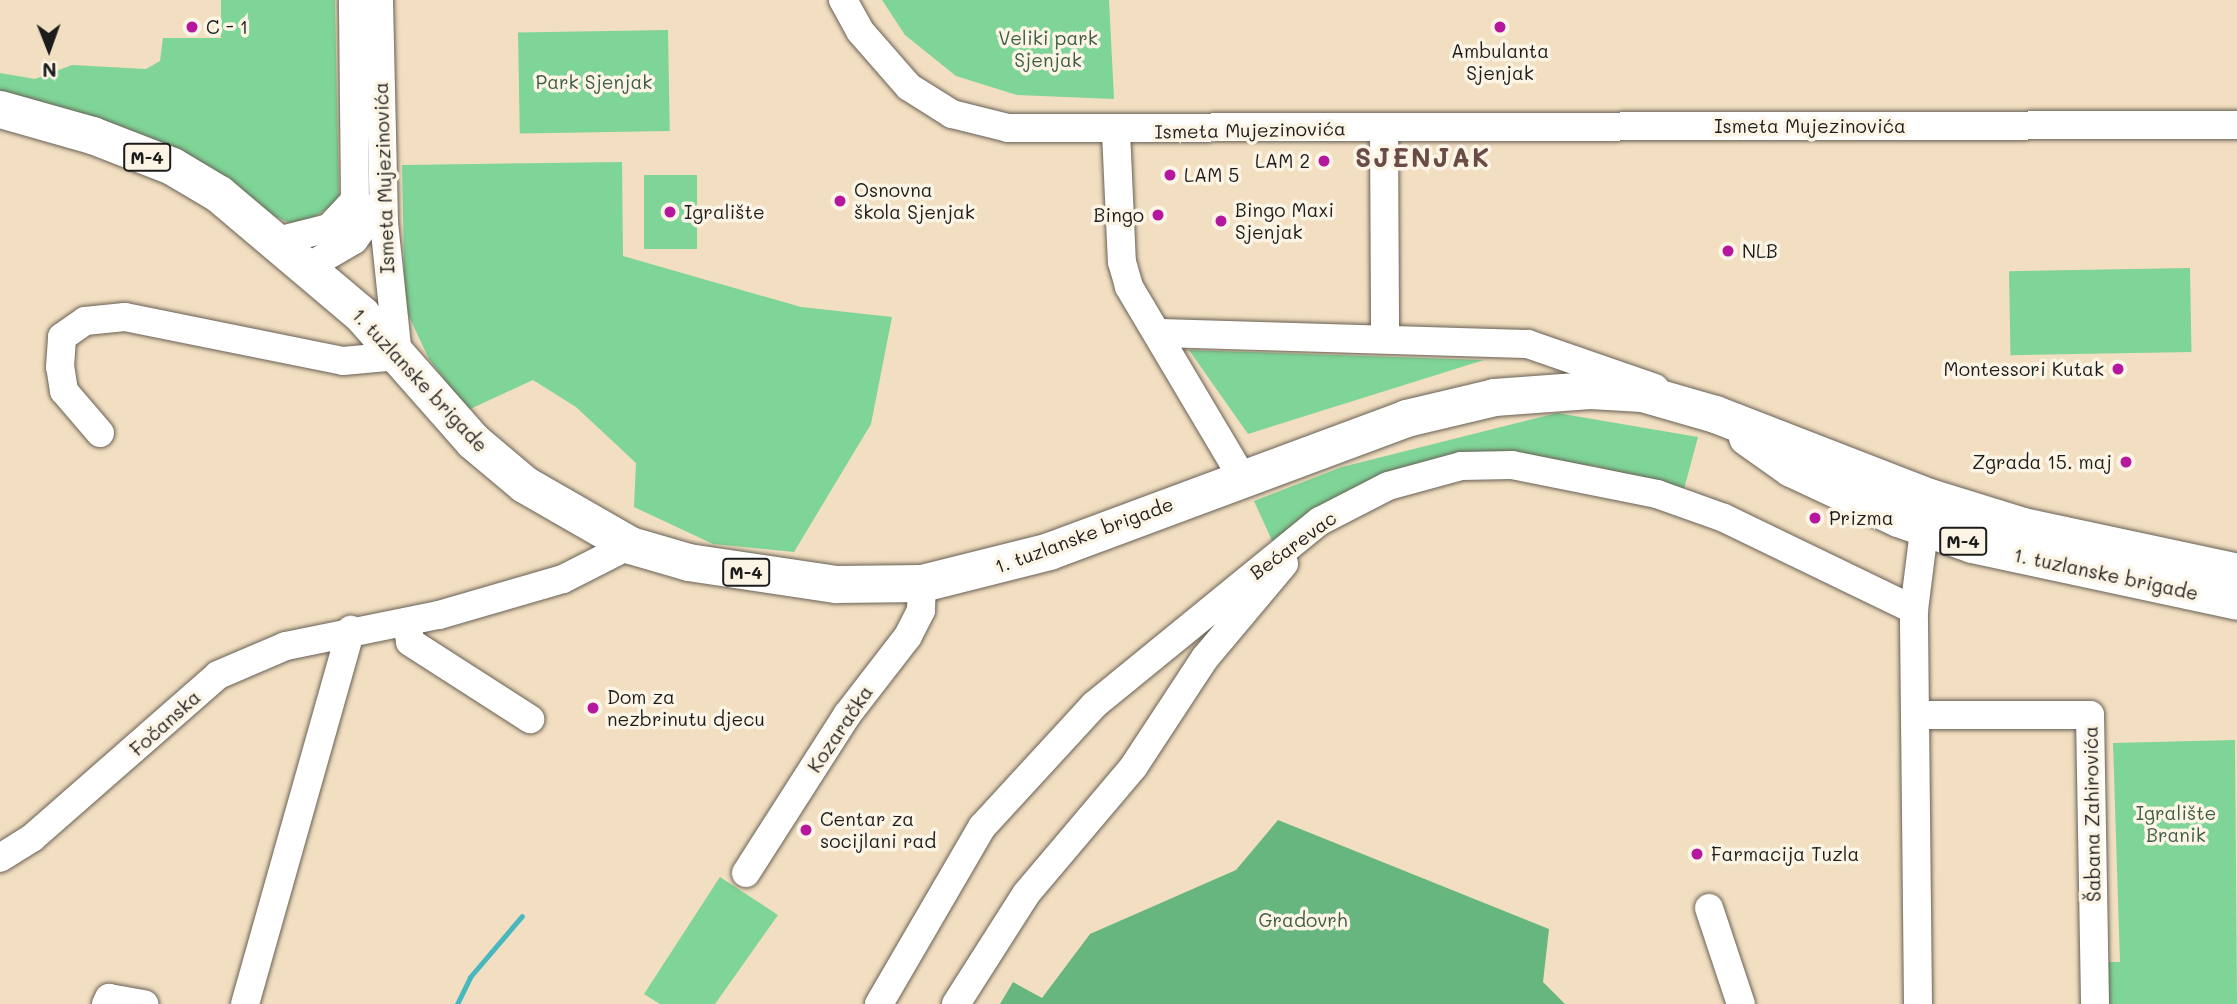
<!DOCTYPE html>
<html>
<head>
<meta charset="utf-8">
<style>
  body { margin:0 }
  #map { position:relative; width:2237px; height:1004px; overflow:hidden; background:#f2dec0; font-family:Mali,sans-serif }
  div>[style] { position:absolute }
  .green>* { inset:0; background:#7fd497; transform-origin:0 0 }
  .forest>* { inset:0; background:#67b680 }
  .stream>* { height:5px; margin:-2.5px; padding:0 2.5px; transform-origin:2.5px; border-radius:2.5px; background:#48b7be }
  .roads { filter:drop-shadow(0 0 2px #676055) drop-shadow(0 0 2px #676055) }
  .minor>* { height:28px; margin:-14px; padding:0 14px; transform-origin:14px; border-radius:14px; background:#fff }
  .major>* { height:37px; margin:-18.5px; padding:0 18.5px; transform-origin:18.5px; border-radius:18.5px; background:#fff }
  .dots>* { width:19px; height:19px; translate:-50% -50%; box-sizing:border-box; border:4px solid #fcf5e5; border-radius:50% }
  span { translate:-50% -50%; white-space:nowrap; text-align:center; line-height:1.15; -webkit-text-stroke:7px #fcf5e5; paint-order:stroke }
  .shield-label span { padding:2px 5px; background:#fcf5e5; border:2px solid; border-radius:5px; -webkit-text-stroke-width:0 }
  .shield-label { font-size:18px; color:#1c1c1c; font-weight:700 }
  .poi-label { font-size:19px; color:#1c1c1c }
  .left { translate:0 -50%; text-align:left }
  .right { translate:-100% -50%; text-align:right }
  .park-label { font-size:19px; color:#3f5c47 }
  .street-label { font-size:19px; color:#1c1c1c }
  .district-label { font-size:26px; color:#6a4b48; font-weight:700; letter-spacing:2px }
  .north { position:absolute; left:14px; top:14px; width:70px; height:70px; -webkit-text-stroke:5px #fcf5e5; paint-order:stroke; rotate:179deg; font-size:19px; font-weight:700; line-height:28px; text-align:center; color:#1c1c1c }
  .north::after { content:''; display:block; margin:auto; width:24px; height:32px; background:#1c1c1c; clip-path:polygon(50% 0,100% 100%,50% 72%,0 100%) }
</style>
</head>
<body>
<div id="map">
  <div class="green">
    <div style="clip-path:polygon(221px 0,335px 0,339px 201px,299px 227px,0 98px,0 73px,35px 79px,72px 65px,146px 69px,160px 61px,163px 38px,221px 38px)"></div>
    <div style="clip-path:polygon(882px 0,1109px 0,1114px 99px,1017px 95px,956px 76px,905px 35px)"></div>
    <div style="left:668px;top:30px;width:101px;height:150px;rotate:89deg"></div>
    <div style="clip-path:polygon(622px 162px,623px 256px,801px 307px,892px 317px,871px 424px,794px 552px,713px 544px,634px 507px,636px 463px,576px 407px,533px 380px,468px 410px,429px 359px,405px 308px,402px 165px)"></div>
    <div style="left:644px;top:175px;width:53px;height:74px"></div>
    <div style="left:2190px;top:268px;width:84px;height:181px;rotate:89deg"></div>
    <div style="clip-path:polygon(1189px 350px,1484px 360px,1248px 434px)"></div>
    <div style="clip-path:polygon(1557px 413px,1698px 437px,1684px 489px,1595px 466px,1490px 455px,1274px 545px,1254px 501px,1342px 467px)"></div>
    <div style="clip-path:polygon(2235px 740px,2237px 1004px,2108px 1004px,2108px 962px,2120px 962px,2113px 743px)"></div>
    <div style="clip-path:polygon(720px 877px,778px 915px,715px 1004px,660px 1004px,644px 994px)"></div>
  </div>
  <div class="forest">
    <div style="clip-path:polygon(1278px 820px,1549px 929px,1543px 982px,1565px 1004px,1000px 1004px,1013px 982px,1042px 998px,1090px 934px,1236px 870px)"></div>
  </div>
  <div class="stream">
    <div style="left:457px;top:1004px;width:30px;rotate:-64deg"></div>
    <div style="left:470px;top:977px;width:80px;rotate:-49.6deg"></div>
  </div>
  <div class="roads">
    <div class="minor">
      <div style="left:843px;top:0;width:35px;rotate:61deg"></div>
      <div style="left:860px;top:31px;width:74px;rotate:48.8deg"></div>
      <div style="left:909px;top:87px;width:51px;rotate:32.1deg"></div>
      <div style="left:952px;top:114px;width:58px;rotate:14deg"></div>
      <div style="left:1008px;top:128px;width:1229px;rotate:-0.14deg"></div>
      <div style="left:1384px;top:128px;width:208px;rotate:89.7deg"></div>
      <div style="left:1116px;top:132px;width:130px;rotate:87.4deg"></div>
      <div style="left:1122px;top:262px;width:26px;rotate:74deg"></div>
      <div style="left:1129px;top:287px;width:220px;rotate:59.3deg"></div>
      <div style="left:277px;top:241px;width:54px;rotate:-14deg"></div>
      <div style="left:329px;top:228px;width:38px;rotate:-47deg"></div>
      <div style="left:355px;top:200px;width:200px;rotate:-90.6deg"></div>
      <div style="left:308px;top:267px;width:53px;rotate:-30.4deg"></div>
      <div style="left:354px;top:240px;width:49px;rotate:-54.1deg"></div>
      <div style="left:1158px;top:333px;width:370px;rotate:1.7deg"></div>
      <div style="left:1528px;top:344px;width:134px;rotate:19.1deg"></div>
      <div style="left:100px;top:433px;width:55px;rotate:-130.6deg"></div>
      <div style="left:64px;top:391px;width:24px;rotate:-99deg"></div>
      <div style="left:60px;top:367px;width:30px;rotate:-86deg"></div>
      <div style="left:62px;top:337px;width:28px;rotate:-35deg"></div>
      <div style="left:85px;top:321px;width:40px;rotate:-5.7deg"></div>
      <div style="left:125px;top:317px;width:222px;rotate:11.4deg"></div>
      <div style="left:343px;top:361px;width:55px;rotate:-5.2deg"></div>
      <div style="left:398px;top:356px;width:135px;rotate:-96deg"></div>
      <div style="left:384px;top:222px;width:222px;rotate:-91.3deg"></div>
      <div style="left:407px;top:622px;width:20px;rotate:81deg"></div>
      <div style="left:410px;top:642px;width:143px;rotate:32.7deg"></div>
      <div style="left:1915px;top:715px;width:175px"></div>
      <div style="left:2090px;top:715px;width:289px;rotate:89deg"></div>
      <div style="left:0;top:858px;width:38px;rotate:-32deg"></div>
      <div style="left:32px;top:838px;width:247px;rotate:-41.2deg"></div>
      <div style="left:218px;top:675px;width:74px;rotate:-23.1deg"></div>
      <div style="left:286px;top:646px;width:156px;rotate:-11.5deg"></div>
      <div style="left:439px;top:615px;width:129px;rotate:-16.2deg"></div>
      <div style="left:563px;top:579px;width:75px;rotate:-26.9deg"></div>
      <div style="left:746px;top:873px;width:188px;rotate:-57.4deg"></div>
      <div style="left:847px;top:715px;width:100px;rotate:-52.3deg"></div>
      <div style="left:908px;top:636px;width:29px;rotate:-63deg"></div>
      <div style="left:921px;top:610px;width:27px;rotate:-88deg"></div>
      <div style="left:1709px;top:908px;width:101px;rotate:71.6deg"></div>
      <div style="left:106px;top:1004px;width:7px;rotate:-63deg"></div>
      <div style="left:109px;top:998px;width:36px;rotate:10deg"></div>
      <div style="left:245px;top:1004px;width:389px;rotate:-74.2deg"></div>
      <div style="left:879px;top:1004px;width:205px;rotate:-59.8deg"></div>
      <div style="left:982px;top:827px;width:166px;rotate:-47.4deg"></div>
      <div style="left:1094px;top:705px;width:291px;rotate:-39.2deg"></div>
      <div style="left:1320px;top:521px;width:76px;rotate:-27.2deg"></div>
      <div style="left:1388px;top:486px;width:76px;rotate:-15.3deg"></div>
      <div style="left:1461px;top:466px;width:51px;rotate:-1.1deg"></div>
      <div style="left:1512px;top:465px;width:148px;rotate:11.3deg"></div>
      <div style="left:1657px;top:494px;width:71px;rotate:19.7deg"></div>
      <div style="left:1724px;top:518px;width:211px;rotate:25.8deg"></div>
      <div style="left:956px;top:1004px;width:130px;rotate:-57.5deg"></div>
      <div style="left:1026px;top:894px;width:167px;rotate:-49.8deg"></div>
      <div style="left:1134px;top:766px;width:129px;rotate:-56.7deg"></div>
      <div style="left:1205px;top:658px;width:123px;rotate:-50deg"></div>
      <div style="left:1918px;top:1004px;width:394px;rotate:-90.6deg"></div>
      <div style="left:1914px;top:610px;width:104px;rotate:-82.8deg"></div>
    </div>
    <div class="major">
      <div style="left:0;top:109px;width:96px;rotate:15.8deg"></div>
      <div style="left:92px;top:135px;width:86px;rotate:21.2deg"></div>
      <div style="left:172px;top:166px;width:55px;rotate:30.8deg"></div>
      <div style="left:219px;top:194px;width:186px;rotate:40.2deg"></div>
      <div style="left:361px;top:314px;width:169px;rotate:48.6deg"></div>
      <div style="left:473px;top:441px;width:67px;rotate:40.1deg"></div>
      <div style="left:524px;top:484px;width:122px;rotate:29.9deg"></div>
      <div style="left:630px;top:545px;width:60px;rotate:16.3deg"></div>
      <div style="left:688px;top:562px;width:150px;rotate:8.5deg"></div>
      <div style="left:836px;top:584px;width:86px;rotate:-0.7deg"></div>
      <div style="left:922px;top:583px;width:131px;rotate:-14.1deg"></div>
      <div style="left:1049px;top:551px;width:381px;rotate:-20.4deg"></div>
      <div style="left:1406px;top:418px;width:90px;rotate:-13.4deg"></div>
      <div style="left:1494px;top:397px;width:96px;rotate:-4.2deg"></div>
      <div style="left:1590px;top:390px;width:52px;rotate:3.3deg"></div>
      <div style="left:1642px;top:393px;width:76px;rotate:16deg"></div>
      <div style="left:1715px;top:414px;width:230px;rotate:21.2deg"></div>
      <div style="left:1929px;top:497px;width:98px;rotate:17.1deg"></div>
      <div style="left:2023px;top:526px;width:219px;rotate:12.1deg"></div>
      <div style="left:1747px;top:437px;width:54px;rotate:35.2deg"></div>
      <div style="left:1791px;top:468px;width:118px;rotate:25deg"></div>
      <div style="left:1898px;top:518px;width:78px;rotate:19.4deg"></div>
      <div style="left:1972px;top:544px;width:271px;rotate:12.1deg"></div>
    </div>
  </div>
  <div class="dots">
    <div style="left:192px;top:27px;background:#b5179e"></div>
    <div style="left:1500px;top:27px;background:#b5179e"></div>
    <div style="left:1324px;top:161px;background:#b5179e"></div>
    <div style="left:1170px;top:175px;background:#b5179e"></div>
    <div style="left:840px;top:201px;background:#b5179e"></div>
    <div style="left:670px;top:212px;background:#b5179e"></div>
    <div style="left:1158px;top:215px;background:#b5179e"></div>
    <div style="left:1221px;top:221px;background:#b5179e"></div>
    <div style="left:1728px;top:251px;background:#b5179e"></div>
    <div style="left:2118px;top:369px;background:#b5179e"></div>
    <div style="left:2126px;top:462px;background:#b5179e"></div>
    <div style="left:1815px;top:518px;background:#b5179e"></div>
    <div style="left:593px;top:708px;background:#b5179e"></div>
    <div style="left:806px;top:830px;background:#b5179e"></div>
    <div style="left:1697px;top:854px;background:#b5179e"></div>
  </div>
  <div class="shield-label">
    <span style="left:147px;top:157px">M-4</span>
    <span style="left:1963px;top:541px">M-4</span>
    <span style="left:746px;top:572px">M-4</span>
  </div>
  <div class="poi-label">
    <span class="left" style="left:206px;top:27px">C - 1</span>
    <span style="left:1500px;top:62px">Ambulanta<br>Sjenjak</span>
    <span class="right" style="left:1310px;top:161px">LAM 2</span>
    <span class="left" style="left:1184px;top:175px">LAM 5</span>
    <span class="left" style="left:854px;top:201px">Osnovna<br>škola Sjenjak</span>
    <span class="left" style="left:1235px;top:221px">Bingo Maxi<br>Sjenjak</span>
    <span class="left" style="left:684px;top:212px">Igralište</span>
    <span class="right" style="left:1144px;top:215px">Bingo</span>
    <span class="left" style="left:1742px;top:251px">NLB</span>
    <span class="right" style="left:2104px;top:369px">Montessori Kutak</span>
    <span class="right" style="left:2112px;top:462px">Zgrada 15. maj</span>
    <span class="left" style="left:1829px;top:518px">Prizma</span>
    <span class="left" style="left:607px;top:708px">Dom za<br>nezbrinutu djecu</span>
    <span class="left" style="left:820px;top:830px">Centar za<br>socijlani rad</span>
    <span class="left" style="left:1711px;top:854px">Farmacija Tuzla</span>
  </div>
  <div class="park-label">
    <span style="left:1048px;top:49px">Veliki park<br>Sjenjak</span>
    <span style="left:594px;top:82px">Park Sjenjak</span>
    <span style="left:2176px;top:824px">Igralište<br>Branik</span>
    <span style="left:1303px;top:920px">Gradovrh</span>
  </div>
  <div class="street-label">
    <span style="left:1810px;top:126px">Ismeta Mujezinovića</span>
    <span style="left:1250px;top:130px;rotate:-1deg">Ismeta Mujezinovića</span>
    <span style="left:384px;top:178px;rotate:-92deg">Ismeta Mujezinovića</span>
    <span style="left:420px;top:380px;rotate:47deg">1. tuzlanske brigade</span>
    <span style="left:1084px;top:535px;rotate:-20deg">1. tuzlanske brigade</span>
    <span style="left:1293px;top:545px;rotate:-36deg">Bećarevac</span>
    <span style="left:2106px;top:574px;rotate:12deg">1. tuzlanske brigade</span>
    <span style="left:165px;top:723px;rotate:-42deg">Fočanska</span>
    <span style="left:840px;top:729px;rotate:-56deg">Kozaračka</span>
    <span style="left:2092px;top:814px;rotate:-91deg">Šabana Zahirovića</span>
  </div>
  <div class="district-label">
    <span style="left:1423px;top:158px">SJENJAK</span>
  </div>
  <div class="north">N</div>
</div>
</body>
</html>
